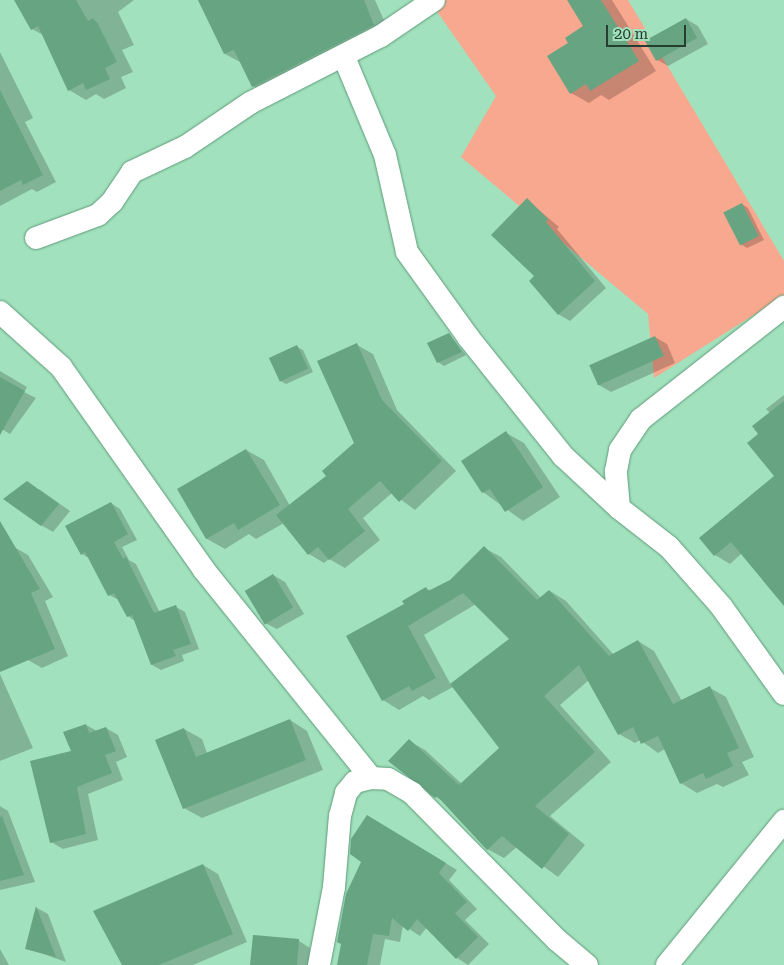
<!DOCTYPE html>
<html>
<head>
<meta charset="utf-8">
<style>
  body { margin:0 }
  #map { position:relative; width:784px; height:965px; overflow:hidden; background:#a2e1bd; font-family:"Roboto Serif",serif }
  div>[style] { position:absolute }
  .green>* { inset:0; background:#f8a88e }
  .shadow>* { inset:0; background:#0003 }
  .building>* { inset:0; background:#67a482; transform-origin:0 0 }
  .roads { filter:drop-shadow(0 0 1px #5e9b7a) drop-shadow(0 0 1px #5e9b7a) }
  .minor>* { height:22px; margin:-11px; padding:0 11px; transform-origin:11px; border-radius:11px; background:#fff }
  span { translate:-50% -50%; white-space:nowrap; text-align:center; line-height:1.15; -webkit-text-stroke:4.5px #a2e1bd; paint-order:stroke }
  .scale { position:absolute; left:606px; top:25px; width:80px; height:22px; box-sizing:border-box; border:2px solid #253e30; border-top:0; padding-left:6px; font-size:15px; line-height:18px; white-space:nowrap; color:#253e30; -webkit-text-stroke:4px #a2e1bd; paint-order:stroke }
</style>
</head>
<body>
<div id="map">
  <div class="green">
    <div style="clip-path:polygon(429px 0,628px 0,784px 261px,784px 296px,654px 378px,648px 314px,461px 157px,496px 96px)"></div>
  </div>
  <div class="shadow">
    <div style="clip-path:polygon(15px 0,134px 0,118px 12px,134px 45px,122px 50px,133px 72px,121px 77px,126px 88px,104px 99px,96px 94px,86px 100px,69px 90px,43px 35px,32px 29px)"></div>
    <div style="clip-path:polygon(198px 0,375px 0,390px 34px,269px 96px,253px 86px,242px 63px,225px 54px)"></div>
    <div style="clip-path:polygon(568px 0,612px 0,656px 71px,609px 100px,601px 95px,589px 103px,571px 93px,569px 43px,585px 27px)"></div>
    <div style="clip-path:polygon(686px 19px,698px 26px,708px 44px,668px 66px,656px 59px)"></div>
    <div style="clip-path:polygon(0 52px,33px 118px,25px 122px,56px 182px,37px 192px,32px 189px,0 206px)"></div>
    <div style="clip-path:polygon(527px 200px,559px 227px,557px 229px,606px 288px,570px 321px,558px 314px,536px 276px)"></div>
    <div style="clip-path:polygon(742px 204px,748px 208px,764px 240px,747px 248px,742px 245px)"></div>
    <div style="clip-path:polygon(449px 334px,466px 355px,444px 366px,438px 362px,429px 344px)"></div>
    <div style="clip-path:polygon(655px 337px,667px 344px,675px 363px,611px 392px,599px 385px)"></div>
    <div style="clip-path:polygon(357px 345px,373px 354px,397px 410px,456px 471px,415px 510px,392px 493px,363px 518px,380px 540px,345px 568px,329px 559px,324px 563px,309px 554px,284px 523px,256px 539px,249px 534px,225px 549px,207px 539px,179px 490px,246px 450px,264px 460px,290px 506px,328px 476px,355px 444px)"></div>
    <div style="clip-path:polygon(297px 347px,303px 350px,313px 372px,286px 384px,281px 381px)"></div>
    <div style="clip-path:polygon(0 371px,27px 387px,24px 392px,36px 398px,10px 434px,0 428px)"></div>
    <div style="clip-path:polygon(784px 395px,784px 600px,742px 553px,730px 564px,715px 555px,776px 476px,770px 413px,766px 409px)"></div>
    <div style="clip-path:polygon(506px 433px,524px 443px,560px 497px,523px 521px,483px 492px)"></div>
    <div style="clip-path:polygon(39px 489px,70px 511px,53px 532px,41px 525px)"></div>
    <div style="clip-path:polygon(111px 503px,120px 509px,137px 540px,122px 547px,129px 560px,136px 564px,160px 613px,176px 607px,185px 612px,199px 649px,182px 655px,184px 661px,161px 670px,152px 665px,135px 621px,128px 616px,119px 600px,109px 595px,89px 558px,82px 554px)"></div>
    <div style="clip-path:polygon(14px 547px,28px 555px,53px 597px,45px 601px,68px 656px,42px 668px,28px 660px,0 624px,0 553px)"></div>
    <div style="clip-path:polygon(evenodd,484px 548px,501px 557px,541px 598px,550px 591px,566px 601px,614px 655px,638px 641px,654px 651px,682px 701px,710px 688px,726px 697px,754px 757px,742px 762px,749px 775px,723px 787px,717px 784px,697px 793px,681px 783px,665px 749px,658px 753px,640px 740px,635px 743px,619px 734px,589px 680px,560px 705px,611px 762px,550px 816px,585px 845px,558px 877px,517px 847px,504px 858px,487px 849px,444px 802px,436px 797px,409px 741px,425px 750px,462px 784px,501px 748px,453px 687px,429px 700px,423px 696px,399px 710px,383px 700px,406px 605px,426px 588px,431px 591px,451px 581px,484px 548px,476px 604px,511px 639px,451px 685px,424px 635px,476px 604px)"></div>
    <div style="clip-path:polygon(273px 575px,285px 582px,304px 614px,277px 629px,265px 623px,247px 591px)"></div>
    <div style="clip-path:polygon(0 674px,33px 748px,0 761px)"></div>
    <div style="clip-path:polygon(290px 720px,307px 731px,323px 770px,202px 818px,184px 808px,184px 729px,202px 739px,207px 753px)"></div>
    <div style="clip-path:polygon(86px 725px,97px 731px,106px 728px,118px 735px,127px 757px,116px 762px,123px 780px,88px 794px,98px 840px,63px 849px,51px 842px,72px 752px)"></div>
    <div style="clip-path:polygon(0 806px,8px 811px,35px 882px,0 890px)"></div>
    <div style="clip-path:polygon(379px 823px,457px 870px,449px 880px,477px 909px,465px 920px,489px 944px,468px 965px,457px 958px,427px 927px,420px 936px,403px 925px,400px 942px,385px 939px,380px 965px,338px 965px)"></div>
    <div style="clip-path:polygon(203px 865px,218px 874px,247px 942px,193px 965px,146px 965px)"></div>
    <div style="clip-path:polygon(37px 908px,48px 914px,66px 962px,26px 948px)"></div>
    <div style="clip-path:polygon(299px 941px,310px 948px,309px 965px,251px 965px)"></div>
    <div style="clip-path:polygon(0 949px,9px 965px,0 965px)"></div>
  </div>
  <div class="building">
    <div style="clip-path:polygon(14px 0,76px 0,88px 21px,93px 18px,98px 24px,117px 62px,105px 68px,110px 79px,86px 90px,83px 83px,68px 91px,38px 26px,31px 30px)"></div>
    <div style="clip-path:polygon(198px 0,364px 0,374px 25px,252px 87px,234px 50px,224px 54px)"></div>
    <div style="clip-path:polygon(567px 0,601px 0,639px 61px,590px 91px,586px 84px,570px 94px,547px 56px,568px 43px,565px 38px,583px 26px)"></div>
    <div style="left:686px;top:18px;width:23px;height:47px;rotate:61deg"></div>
    <div style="clip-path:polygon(0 90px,43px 175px,23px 185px,21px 180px,0 191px)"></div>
    <div style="clip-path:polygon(527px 198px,548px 219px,546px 222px,595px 281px,558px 315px,529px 281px,534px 276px,491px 235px)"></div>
    <div style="left:742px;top:203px;width:37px;height:21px;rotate:63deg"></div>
    <div style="clip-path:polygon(449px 333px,462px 352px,437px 363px,427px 343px)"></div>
    <div style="left:655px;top:336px;width:22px;height:72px;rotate:66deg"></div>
    <div style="clip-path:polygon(357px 343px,382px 400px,442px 461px,399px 502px,380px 481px,348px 509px,365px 531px,329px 560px,318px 547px,308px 555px,276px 515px,326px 476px,322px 471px,354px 443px,317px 361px)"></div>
    <div style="left:297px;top:345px;width:26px;height:31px;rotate:65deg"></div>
    <div style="clip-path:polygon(0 377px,25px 391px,0 435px)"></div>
    <div style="clip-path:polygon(784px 401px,784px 606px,731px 542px,714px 556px,699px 538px,774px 476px,747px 443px,758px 434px,752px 426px)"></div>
    <div style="clip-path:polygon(506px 431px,543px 487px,505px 512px,490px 489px,482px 493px,461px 461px)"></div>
    <div style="clip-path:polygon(246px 449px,280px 505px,238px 530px,234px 523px,206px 539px,177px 489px)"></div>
    <div style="clip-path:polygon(27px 481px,59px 504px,41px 526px,3px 499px)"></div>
    <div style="clip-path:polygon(111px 502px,128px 534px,114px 542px,123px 559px,126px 557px,154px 613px,176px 605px,191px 644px,173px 650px,176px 656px,151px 665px,132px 615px,127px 617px,114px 593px,108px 596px,85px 552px,81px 555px,65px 526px)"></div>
    <div style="clip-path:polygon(0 521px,40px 589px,31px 593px,55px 649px,0 672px)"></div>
    <div style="clip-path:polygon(484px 546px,537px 600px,549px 590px,609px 656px,638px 640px,673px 704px,710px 686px,739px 748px,727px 753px,733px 766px,706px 779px,703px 773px,680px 784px,658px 736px,641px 744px,633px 727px,618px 735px,579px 665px,544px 696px,595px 752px,535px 806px,569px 834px,542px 869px,502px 836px,487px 850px,437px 796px,435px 798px,388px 761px,409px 739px,459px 785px,499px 748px,450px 684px,509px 639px,463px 593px,408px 626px,436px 678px,412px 691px,409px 686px,382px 701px,346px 636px,404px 604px,402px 601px,426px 587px,428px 591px,450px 580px)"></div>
    <div style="left:273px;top:574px;width:39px;height:33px;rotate:59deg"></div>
    <div style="clip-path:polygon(290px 719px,306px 760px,183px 809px,155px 740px,184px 728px,196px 757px)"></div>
    <div style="clip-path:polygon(86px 724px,89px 733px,106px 727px,116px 751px,105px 755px,112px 773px,77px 787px,86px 834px,50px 843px,30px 761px,71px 751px,63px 732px)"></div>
    <div style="clip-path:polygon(367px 815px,446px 863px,439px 873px,467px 902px,455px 913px,478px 937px,456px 959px,417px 919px,408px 931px,392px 918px,389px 936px,373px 934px,367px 965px,337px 965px,341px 944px,337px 942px,346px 894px,361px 862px,350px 854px,351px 839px)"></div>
    <div style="clip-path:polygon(2px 816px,24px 875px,0 881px,0 817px)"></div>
    <div style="clip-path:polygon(203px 864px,233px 934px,159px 965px,122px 965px,93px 911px)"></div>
    <div style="clip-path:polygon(36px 906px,56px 957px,25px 949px)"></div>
    <div style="clip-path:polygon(253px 935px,299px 939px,297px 965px,250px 965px)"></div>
  </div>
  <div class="roads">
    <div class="minor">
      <div style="left:344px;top:57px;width:106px;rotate:67.3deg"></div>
      <div style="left:385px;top:155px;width:99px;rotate:77.2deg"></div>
      <div style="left:407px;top:252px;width:105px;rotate:54.3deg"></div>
      <div style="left:468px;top:337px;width:152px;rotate:51.4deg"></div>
      <div style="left:563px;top:456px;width:76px;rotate:42.9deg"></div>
      <div style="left:619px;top:508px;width:63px;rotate:38deg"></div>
      <div style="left:669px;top:547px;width:79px;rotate:48.6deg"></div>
      <div style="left:721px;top:606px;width:108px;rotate:54.4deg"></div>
      <div style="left:36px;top:238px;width:66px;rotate:-20.4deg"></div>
      <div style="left:98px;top:215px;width:19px;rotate:-43deg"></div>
      <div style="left:112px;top:202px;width:36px;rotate:-56deg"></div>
      <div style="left:132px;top:172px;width:59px;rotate:-25.3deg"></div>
      <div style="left:185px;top:147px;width:78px;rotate:-34.1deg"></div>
      <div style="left:250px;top:103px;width:147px;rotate:-27.1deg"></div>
      <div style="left:381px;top:36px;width:64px;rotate:-34.2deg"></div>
      <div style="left:0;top:312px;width:82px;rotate:42deg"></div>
      <div style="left:61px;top:367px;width:248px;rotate:54.8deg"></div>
      <div style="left:204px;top:570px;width:267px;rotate:51.2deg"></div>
      <div style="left:619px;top:508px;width:37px;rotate:-95deg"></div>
      <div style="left:616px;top:471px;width:21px;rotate:-79deg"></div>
      <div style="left:620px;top:450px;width:37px;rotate:-56deg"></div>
      <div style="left:641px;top:419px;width:182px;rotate:-38.1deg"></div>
      <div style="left:319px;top:965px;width:79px;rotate:-79.1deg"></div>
      <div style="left:334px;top:887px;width:71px;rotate:-85.2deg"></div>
      <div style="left:340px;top:816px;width:24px;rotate:-75deg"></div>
      <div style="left:346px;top:793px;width:14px;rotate:-51deg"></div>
      <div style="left:355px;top:782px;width:16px;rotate:-14deg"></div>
      <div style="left:371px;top:778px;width:17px;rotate:3deg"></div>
      <div style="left:388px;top:779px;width:28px;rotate:30deg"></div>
      <div style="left:412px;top:793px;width:206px;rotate:45.4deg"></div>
      <div style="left:557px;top:940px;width:39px;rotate:40deg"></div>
      <div style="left:667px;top:965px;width:186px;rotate:-50.9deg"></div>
    </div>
  </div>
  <div class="scale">20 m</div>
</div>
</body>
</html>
